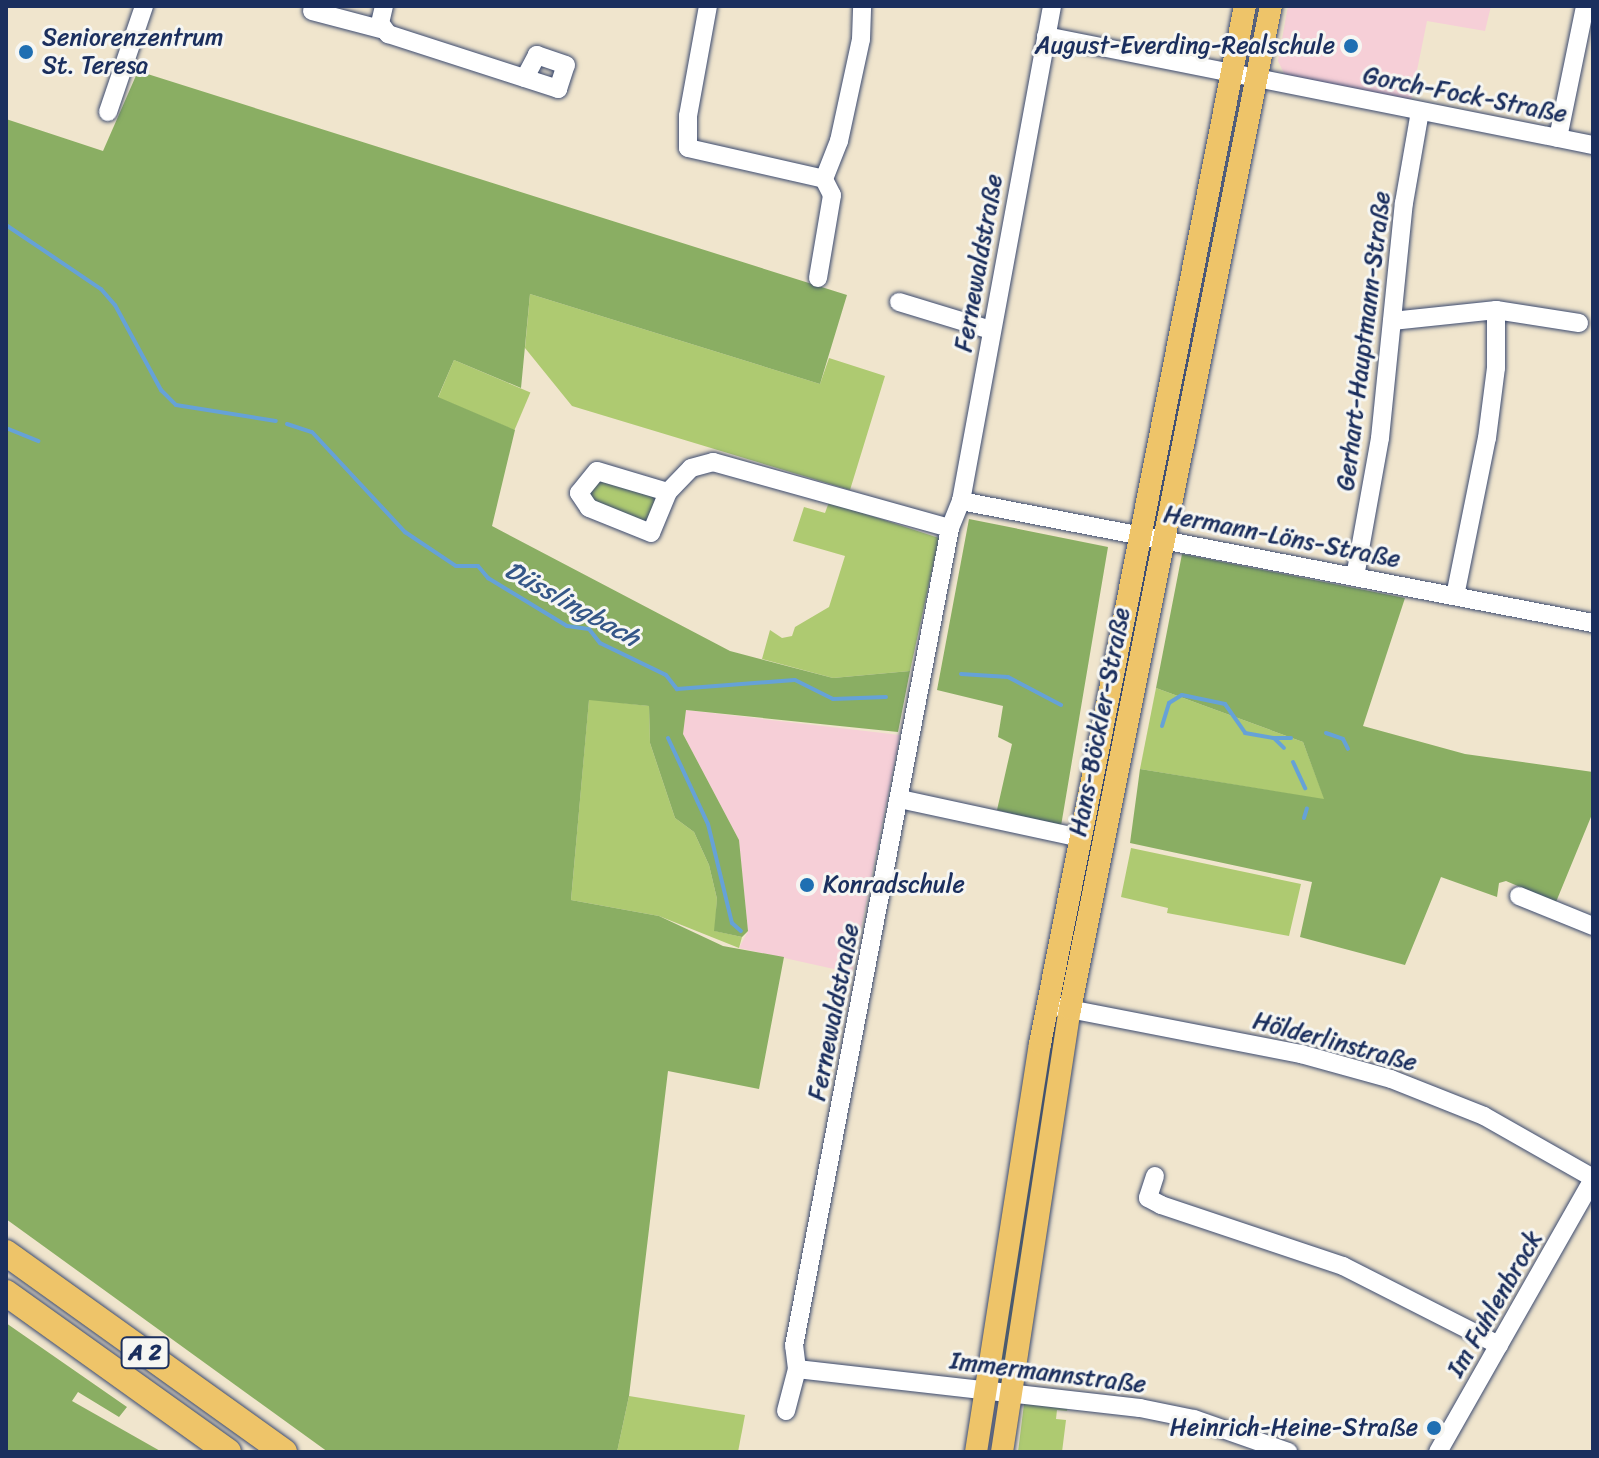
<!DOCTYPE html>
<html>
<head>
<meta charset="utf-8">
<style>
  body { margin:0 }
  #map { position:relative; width:1599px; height:1458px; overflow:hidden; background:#f0e5cd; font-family:Sriracha,sans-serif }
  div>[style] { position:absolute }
  .built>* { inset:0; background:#f6cfd7 }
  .green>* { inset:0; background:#aeca71; transform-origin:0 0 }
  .forest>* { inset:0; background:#8aae63 }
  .stream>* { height:4px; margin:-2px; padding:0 2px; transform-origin:2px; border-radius:2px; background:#66a2d7 }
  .roads { filter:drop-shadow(0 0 2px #3b4a6f) drop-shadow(0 0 2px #3b4a6f) }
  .minor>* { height:18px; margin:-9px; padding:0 9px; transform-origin:9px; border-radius:9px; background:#fff }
  .major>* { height:22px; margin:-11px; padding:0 11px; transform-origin:11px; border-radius:11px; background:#eec469 }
  .highway>* { height:26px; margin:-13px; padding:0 13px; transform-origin:13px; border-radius:13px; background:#eec469 }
  .dots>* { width:22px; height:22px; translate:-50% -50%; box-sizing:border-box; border:4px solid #f6f6f2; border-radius:50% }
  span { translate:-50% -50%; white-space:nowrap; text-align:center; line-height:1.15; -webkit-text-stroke:6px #f6f6f2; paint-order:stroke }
  .shield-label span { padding:2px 6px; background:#f6f6f2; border:2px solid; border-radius:6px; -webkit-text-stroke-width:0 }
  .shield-label { font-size:22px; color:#1b2f5e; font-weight:700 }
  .poi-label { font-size:24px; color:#1b2f5e }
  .left { translate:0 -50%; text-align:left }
  .right { translate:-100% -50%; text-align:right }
  .street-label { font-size:24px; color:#1b2f5e }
  .water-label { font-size:26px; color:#355788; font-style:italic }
  .frame { position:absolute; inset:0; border:8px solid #1b2f5e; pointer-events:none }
</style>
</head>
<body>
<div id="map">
  <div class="built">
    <div style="clip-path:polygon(1288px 6px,1491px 6px,1485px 31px,1427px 21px,1411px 100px,1285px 75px,1278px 61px)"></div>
    <div style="clip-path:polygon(686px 710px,900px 735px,852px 973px,739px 948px,748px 931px,739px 840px,683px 734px)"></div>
  </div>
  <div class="green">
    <div style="clip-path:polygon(530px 294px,820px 384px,829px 358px,885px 376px,850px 490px,572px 406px,525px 348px)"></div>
    <div style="left:454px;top:360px;width:83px;height:41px;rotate:23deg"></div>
    <div style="clip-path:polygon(593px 478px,658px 493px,646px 524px,592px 504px,586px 486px)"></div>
    <div style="clip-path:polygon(829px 502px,939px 538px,910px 671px,833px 678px,762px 659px,770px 630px,782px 638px,792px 636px,795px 627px,829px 607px,845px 556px,793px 541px,804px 507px,825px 513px)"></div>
    <div style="clip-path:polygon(1156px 688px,1303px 742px,1325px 800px,1140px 769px)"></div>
    <div style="clip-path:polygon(589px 699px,649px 706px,650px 743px,675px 818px,694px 832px,709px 865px,717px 899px,715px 931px,742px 937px,739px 948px,659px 916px,571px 900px)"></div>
    <div style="clip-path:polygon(1131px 848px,1301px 884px,1289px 936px,1167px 913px,1168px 908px,1121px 897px)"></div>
    <div style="clip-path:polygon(1048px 1022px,1063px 1025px,1003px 1382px,998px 1383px,994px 1381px)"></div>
    <div style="clip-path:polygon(629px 1396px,745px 1415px,738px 1452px,617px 1452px)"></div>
    <div style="clip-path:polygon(1024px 1404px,1068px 1406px,1067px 1411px,1057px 1410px,1056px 1419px,1066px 1420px,1062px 1452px,1018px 1452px)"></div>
  </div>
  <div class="forest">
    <div style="clip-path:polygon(138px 71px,847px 295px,820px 384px,530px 294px,521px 388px,454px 360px,438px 397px,515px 430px,492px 526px,730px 651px,833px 678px,910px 671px,898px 732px,686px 710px,683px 734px,739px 840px,748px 931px,742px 937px,714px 931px,717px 899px,709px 865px,694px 832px,675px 818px,650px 743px,649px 706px,589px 700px,571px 900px,659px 916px,723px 946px,784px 957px,759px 1089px,668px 1071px,629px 1396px,617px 1452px,328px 1452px,6px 1219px,6px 119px,103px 151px)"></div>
    <div style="clip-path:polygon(969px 519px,1108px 547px,1061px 826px,997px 810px,1012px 744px,998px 737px,1003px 706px,937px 690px)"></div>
    <div style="clip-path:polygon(1182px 554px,1405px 598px,1363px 726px,1465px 754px,1593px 772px,1593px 812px,1556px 902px,1506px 881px,1499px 883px,1497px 897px,1441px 877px,1405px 965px,1300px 937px,1312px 882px,1130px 843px,1140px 769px,1324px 799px,1303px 742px,1156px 688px)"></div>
    <div style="clip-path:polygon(6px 1323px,127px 1407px,119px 1417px,78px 1392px,72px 1401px,162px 1452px,6px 1452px)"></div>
  </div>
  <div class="stream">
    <div style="left:6px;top:225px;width:115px;rotate:34deg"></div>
    <div style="left:101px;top:289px;width:21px;rotate:49deg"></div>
    <div style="left:115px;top:305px;width:97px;rotate:61.6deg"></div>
    <div style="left:161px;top:390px;width:21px;rotate:45deg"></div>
    <div style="left:176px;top:405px;width:101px;rotate:9.1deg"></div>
    <div style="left:287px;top:424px;width:26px;rotate:18deg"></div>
    <div style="left:312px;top:432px;width:137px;rotate:47.1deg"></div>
    <div style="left:405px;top:532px;width:61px;rotate:33.7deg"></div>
    <div style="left:456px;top:566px;width:22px"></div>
    <div style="left:478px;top:566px;width:16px;rotate:50deg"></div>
    <div style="left:488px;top:578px;width:92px;rotate:31.3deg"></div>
    <div style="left:567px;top:626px;width:22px;rotate:8deg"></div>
    <div style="left:589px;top:629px;width:18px;rotate:52deg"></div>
    <div style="left:600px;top:643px;width:73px;rotate:25.9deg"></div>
    <div style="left:666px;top:675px;width:18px;rotate:52deg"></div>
    <div style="left:677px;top:689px;width:118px;rotate:-4.4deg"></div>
    <div style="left:795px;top:680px;width:42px;rotate:26.6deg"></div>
    <div style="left:833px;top:699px;width:53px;rotate:-2.2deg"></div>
    <div style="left:6px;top:428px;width:35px;rotate:22deg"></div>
    <div style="left:961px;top:674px;width:47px;rotate:3.7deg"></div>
    <div style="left:1008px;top:677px;width:60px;rotate:27.8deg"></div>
    <div style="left:1162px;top:726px;width:24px;rotate:-73deg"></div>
    <div style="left:1169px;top:703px;width:15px;rotate:-32deg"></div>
    <div style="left:1182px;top:695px;width:44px;rotate:11.8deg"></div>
    <div style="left:1225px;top:704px;width:35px;rotate:55deg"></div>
    <div style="left:1245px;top:733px;width:29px;rotate:10deg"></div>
    <div style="left:1274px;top:738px;width:14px;rotate:45deg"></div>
    <div style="left:1326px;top:733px;width:18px;rotate:19deg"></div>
    <div style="left:1343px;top:739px;width:11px;rotate:63deg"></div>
    <div style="left:668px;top:738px;width:95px;rotate:65.1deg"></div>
    <div style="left:708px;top:824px;width:102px;rotate:76.4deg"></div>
    <div style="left:732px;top:923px;width:12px;rotate:42deg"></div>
    <div style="left:1274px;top:738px;width:17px"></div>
    <div style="left:1293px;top:762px;width:29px;rotate:65deg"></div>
    <div style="left:1304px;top:818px;width:10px;rotate:-73deg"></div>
  </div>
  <div class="roads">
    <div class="minor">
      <div style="left:384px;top:6px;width:17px;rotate:103deg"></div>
      <div style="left:380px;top:23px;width:14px;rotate:54deg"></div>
      <div style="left:388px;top:34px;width:179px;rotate:17.9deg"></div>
      <div style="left:558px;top:89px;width:25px;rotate:-72deg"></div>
      <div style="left:566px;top:65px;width:31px;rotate:-161deg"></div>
      <div style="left:537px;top:55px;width:26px;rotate:118deg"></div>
      <div style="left:708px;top:6px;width:112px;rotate:100.3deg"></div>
      <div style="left:688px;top:116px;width:32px;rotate:90deg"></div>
      <div style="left:688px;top:148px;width:139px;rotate:12.8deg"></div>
      <div style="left:824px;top:179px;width:41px;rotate:-68.5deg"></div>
      <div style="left:839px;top:141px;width:104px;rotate:-77.8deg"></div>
      <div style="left:861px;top:39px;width:33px;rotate:-88deg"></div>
      <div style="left:312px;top:11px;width:74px;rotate:14.8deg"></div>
      <div style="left:1046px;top:36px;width:558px;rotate:11.27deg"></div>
      <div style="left:108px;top:112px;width:112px;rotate:-71.2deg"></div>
      <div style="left:1558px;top:138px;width:135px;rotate:-78.4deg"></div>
      <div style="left:818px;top:278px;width:84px;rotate:-80.4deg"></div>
      <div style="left:832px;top:195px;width:18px;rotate:-117deg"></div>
      <div style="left:899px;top:302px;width:96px;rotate:16.9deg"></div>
      <div style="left:1392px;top:321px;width:105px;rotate:-6deg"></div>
      <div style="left:1496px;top:310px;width:84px;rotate:8.9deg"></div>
      <div style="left:668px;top:492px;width:44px;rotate:112.5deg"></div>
      <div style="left:651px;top:533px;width:67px;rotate:-158deg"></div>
      <div style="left:589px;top:508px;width:18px;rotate:-124deg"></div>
      <div style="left:579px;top:493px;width:28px;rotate:-51deg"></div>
      <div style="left:597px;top:471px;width:74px;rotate:16.5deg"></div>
      <div style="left:668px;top:492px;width:33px;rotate:-46deg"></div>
      <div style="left:691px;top:468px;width:23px;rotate:-15deg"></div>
      <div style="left:713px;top:462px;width:246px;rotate:15.6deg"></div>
      <div style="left:961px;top:501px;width:644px;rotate:10.93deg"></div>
      <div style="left:1355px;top:577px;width:141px;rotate:-79.8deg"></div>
      <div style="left:1380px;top:438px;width:236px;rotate:-84.2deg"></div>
      <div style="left:1404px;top:203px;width:93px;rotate:-80.1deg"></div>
      <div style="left:1455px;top:596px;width:161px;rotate:-78.6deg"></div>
      <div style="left:1487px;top:438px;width:71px;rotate:-82.7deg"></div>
      <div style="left:1496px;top:368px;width:58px;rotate:-90deg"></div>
      <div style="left:900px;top:799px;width:184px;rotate:12.2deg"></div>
      <div style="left:1519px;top:896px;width:80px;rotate:22.1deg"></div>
      <div style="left:1059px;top:1007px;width:247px;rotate:11deg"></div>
      <div style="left:1301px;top:1054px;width:93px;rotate:15.5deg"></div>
      <div style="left:1391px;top:1079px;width:100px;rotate:21.7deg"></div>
      <div style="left:1484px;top:1116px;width:125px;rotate:29.6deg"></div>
      <div style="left:1155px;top:1176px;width:23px;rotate:108deg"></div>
      <div style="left:1148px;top:1198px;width:15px;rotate:28deg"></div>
      <div style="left:1161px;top:1205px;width:192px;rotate:18.5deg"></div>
      <div style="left:1343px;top:1266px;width:175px;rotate:26.9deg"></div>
      <div style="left:797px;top:1369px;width:345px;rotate:6.5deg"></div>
      <div style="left:1140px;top:1408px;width:55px;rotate:11.5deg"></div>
      <div style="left:1194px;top:1419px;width:100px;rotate:19.3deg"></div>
      <div style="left:786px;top:1411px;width:43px;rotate:-75.3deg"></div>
      <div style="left:797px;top:1369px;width:23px;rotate:-97deg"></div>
      <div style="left:794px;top:1346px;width:833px;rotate:-79.2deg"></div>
      <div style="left:950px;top:528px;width:29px;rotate:-68deg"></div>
      <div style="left:961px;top:501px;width:503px;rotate:-79.58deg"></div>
      <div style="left:1438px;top:1452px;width:314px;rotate:-60.4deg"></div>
    </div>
    <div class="major">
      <div style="left:976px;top:1452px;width:413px;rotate:-81.1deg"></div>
      <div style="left:1040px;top:1044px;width:1058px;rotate:-78.83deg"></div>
      <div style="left:1002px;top:1452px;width:448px;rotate:-81.3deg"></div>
      <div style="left:1070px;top:1009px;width:1023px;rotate:-78.67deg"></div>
    </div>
    <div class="highway">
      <div style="left:6px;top:1253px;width:342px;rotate:35.6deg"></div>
      <div style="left:6px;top:1293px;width:273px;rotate:35.6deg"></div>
    </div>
  </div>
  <div class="dots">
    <div style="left:1351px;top:46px;background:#1f6fb2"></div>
    <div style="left:26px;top:52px;background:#1f6fb2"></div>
    <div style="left:807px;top:885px;background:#1f6fb2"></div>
    <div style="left:1434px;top:1428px;background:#1f6fb2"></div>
  </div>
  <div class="shield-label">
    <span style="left:145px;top:1353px">A 2</span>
  </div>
  <div class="poi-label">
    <span class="left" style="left:42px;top:52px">Seniorenzentrum<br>St. Teresa</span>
    <span class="right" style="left:1335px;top:46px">August-Everding-Realschule</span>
    <span class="left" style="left:823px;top:885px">Konradschule</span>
    <span class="right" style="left:1418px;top:1428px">Heinrich-Heine-Straße</span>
  </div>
  <div class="street-label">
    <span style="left:1465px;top:95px;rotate:11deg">Gorch-Fock-Straße</span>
    <span style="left:979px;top:263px;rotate:-80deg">Fernewaldstraße</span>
    <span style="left:1364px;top:341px;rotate:-83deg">Gerhart-Hauptmann-Straße</span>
    <span style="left:1282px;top:537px;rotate:11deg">Hermann-Löns-Straße</span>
    <span style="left:1100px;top:722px;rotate:-79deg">Hans-Böckler-Straße</span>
    <span style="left:834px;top:1012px;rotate:-79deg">Fernewaldstraße</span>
    <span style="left:1335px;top:1042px;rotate:15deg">Hölderlinstraße</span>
    <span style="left:1495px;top:1304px;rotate:-60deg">Im Fuhlenbrock</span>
    <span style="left:1048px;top:1373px;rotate:7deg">Immermannstraße</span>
  </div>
  <div class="water-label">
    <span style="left:572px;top:604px;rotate:29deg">Düsslingbach</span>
  </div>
  <div class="frame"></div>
</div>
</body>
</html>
